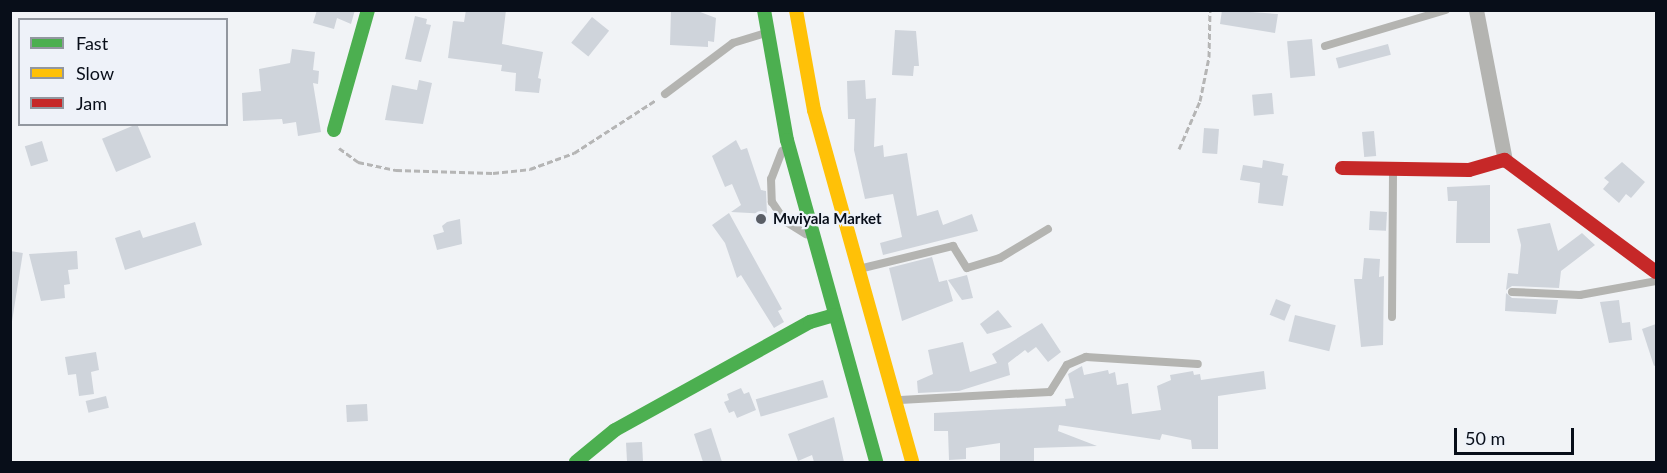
<!DOCTYPE html>
<html>
<head>
<meta charset="utf-8">
<style>
  body { margin:0 }
  #map { position:relative; width:1667px; height:473px; overflow:hidden; background:#f1f3f6; font-family:Lato,sans-serif }
  div>[style] { position:absolute }
  .building>* { inset:0; background:#cfd4db; transform-origin:0 0 }
  .path>* { height:3px; margin-top:-1.5px; transform-origin:0; background:repeating-linear-gradient(90deg,#b5b5b5 0 6px,transparent 0 9px) }
  .lane>* { height:8px; margin:-4px; padding:0 4px; transform-origin:4px; border-radius:4px; background:#b4b4b1 }
  .street>* { height:15px; margin:-7.5px; padding:0 7.5px; transform-origin:7.5px; border-radius:7.5px; background:#b4b4b1 }
  .fast>* { height:14px; margin:-7px; padding:0 7px; transform-origin:7px; border-radius:7px; background:#4caf50 }
  .slow>* { height:14px; margin:-7px; padding:0 7px; transform-origin:7px; border-radius:7px; background:#ffc107 }
  .jam>* { height:14px; margin:-7px; padding:0 7px; transform-origin:7px; border-radius:7px; background:#c62828 }
  .dots>* { width:16px; height:16px; translate:-50% -50%; box-sizing:border-box; border:3px solid #eef2f9; border-radius:50% }
  span { translate:-50% -50%; white-space:nowrap; text-align:center; line-height:1.15; -webkit-text-stroke:4.5px #eef2f9; paint-order:stroke }
  .poi-label { font-size:15px; color:#080e19; font-weight:700 }
  .left { translate:0 -50%; text-align:left }
  .frame { position:absolute; inset:0; border:12px solid #080e19; pointer-events:none }
  .legend { position:absolute; left:18px; top:18px; width:210px; height:108px; box-sizing:border-box; background:#eef2f9; border:2px solid #92979f; margin:0; padding:8px 10px; list-style:none; font-size:18px; color:#080e19 }
  .legend li { display:flex; align-items:center; gap:12px; height:30px }
  .legend b { width:30px; border:2px solid #92979f }
  .scale { position:absolute; left:1454px; top:428px; width:120px; height:27px; box-sizing:border-box; border:3px solid #080e19; border-top:0; padding-left:8px; font-size:18px; line-height:21px; white-space:nowrap; color:#080e19; -webkit-text-stroke:4px #eef2f9; paint-order:stroke }
</style>
</head>
<body>
<div id="map">
  <div class="building">
    <div style="clip-path:polygon(317px 10px,355px 10px,351px 24px,337px 18px,334px 29px,313px 23px)"></div>
    <div style="clip-path:polygon(466px 10px,506px 10px,502px 44px,543px 52px,538px 78px,541px 79px,539px 93px,515px 91px,516px 73px,501px 71px,502px 65px,448px 58px,453px 21px,464px 22px)"></div>
    <div style="clip-path:polygon(671px 10px,695px 10px,716px 18px,714px 42px,708px 41px,708px 47px,670px 45px)"></div>
    <div style="clip-path:polygon(1222px 10px,1278px 14px,1275px 33px,1220px 24px)"></div>
    <div style="clip-path:polygon(415px 16px,427px 19px,426px 24px,431px 25px,421px 62px,405px 59px)"></div>
    <div style="left:592px;top:17px;width:22px;height:33px;rotate:39deg"></div>
    <div style="clip-path:polygon(895px 30px,916px 31px,919px 66px,914px 66px,913px 76px,892px 75px)"></div>
    <div style="left:1312px;top:39px;width:37px;height:25px;rotate:85deg"></div>
    <div style="left:1388px;top:44px;width:11px;height:54px;rotate:75deg"></div>
    <div style="clip-path:polygon(292px 49px,315px 52px,313px 70px,319px 71px,318px 84px,313px 83px,321px 132px,298px 136px,296px 122px,283px 124px,282px 119px,243px 121px,242px 93px,261px 91px,259px 69px,290px 63px)"></div>
    <div style="clip-path:polygon(419px 80px,432px 83px,423px 124px,385px 120px,392px 85px,417px 90px)"></div>
    <div style="clip-path:polygon(865px 80px,866px 99px,876px 98px,874px 147px,883px 145px,884px 157px,907px 153px,917px 216px,938px 210px,943px 225px,972px 214px,978px 231px,883px 255px,880px 243px,902px 237px,893px 194px,865px 199px,854px 150px,855px 119px,848px 119px,847px 81px)"></div>
    <div style="left:1272px;top:93px;width:21px;height:20px;rotate:85deg"></div>
    <div style="left:137px;top:124px;width:36px;height:38px;rotate:67deg"></div>
    <div style="left:1204px;top:128px;width:15px;height:25px;rotate:4deg"></div>
    <div style="left:1374px;top:131px;width:25px;height:12px;rotate:85deg"></div>
    <div style="clip-path:polygon(736px 140px,741px 150px,747px 148px,761px 190px,766px 191px,767px 214px,731px 212px,741px 205px,732px 184px,725px 187px,712px 156px)"></div>
    <div style="left:42px;top:141px;width:21px;height:18px;rotate:73deg"></div>
    <div style="clip-path:polygon(1263px 160px,1284px 164px,1282px 175px,1288px 176px,1283px 206px,1258px 203px,1260px 183px,1240px 180px,1243px 165px,1262px 168px)"></div>
    <div style="clip-path:polygon(1622px 162px,1645px 182px,1631px 198px,1626px 194px,1619px 203px,1603px 189px,1609px 182px,1604px 178px)"></div>
    <div style="clip-path:polygon(1490px 185px,1490px 243px,1456px 243px,1457px 201px,1448px 201px,1447px 187px)"></div>
    <div style="left:1370px;top:211px;width:17px;height:19px;rotate:3deg"></div>
    <div style="clip-path:polygon(729px 213px,782px 309px,778px 311px,784px 322px,774px 328px,741px 275px,737px 278px,725px 243px,712px 225px)"></div>
    <div style="clip-path:polygon(460px 219px,462px 244px,437px 250px,433px 235px,444px 232px,442px 226px,447px 222px)"></div>
    <div style="clip-path:polygon(195px 222px,202px 245px,125px 270px,115px 238px,140px 230px,143px 238px)"></div>
    <div style="clip-path:polygon(1550px 223px,1558px 251px,1582px 233px,1595px 245px,1561px 271px,1559px 288px,1512px 286px,1506px 290px,1508px 273px,1518px 274px,1521px 245px,1517px 229px)"></div>
    <div style="left:10px;top:251px;width:13px;height:78px;rotate:9deg"></div>
    <div style="clip-path:polygon(77px 251px,78px 269px,68px 270px,70px 284px,64px 285px,65px 298px,41px 301px,29px 254px)"></div>
    <div style="clip-path:polygon(932px 257px,939px 282px,947px 280px,953px 301px,902px 321px,889px 268px)"></div>
    <div style="clip-path:polygon(1364px 258px,1380px 259px,1379px 277px,1384px 276px,1383px 345px,1361px 347px,1354px 279px,1362px 279px)"></div>
    <div style="clip-path:polygon(967px 275px,973px 298px,962px 300px,948px 280px)"></div>
    <div style="clip-path:polygon(1506px 293px,1512px 298px,1558px 300px,1556px 314px,1505px 311px)"></div>
    <div style="left:1276px;top:299px;width:16px;height:17px;rotate:22deg"></div>
    <div style="clip-path:polygon(1619px 300px,1622px 323px,1630px 322px,1632px 340px,1609px 343px,1600px 302px)"></div>
    <div style="clip-path:polygon(998px 310px,1012px 327px,987px 334px,980px 324px)"></div>
    <div style="left:1295px;top:315px;width:42px;height:27px;rotate:14deg"></div>
    <div style="clip-path:polygon(1042px 323px,1061px 352px,1048px 362px,1036px 347px,1028px 353px,1025px 350px,1008px 363px,1010px 375px,959px 391px,918px 393px,917px 381px,933px 374px,928px 350px,963px 342px,970px 372px,997px 363px,992px 354px)"></div>
    <div style="clip-path:polygon(1656px 324px,1656px 365px,1654px 366px,1642px 329px)"></div>
    <div style="clip-path:polygon(96px 352px,99px 370px,91px 372px,94px 394px,79px 396px,76px 374px,68px 375px,65px 357px)"></div>
    <div style="clip-path:polygon(1082px 366px,1084px 375px,1108px 370px,1109px 374px,1115px 372px,1117px 385px,1128px 383px,1132px 414px,1161px 410px,1157px 386px,1171px 380px,1170px 375px,1193px 371px,1194px 375px,1200px 374px,1201px 380px,1264px 371px,1266px 389px,1218px 396px,1218px 449px,1192px 449px,1191px 440px,1162px 434px,1160px 440px,1059px 425px,1058px 431px,1097px 446px,1034px 448px,1034px 462px,1000px 462px,1000px 443px,966px 448px,966px 459px,949px 460px,948px 431px,934px 431px,934px 413px,1066px 406px,1065px 399px,1074px 398px,1068px 374px)"></div>
    <div style="left:823px;top:380px;width:18px;height:70px;rotate:74deg"></div>
    <div style="clip-path:polygon(741px 388px,744px 394px,749px 392px,756px 410px,737px 418px,734px 411px,729px 413px,724px 402px,729px 400px,727px 394px)"></div>
    <div style="left:106px;top:396px;width:12px;height:21px;rotate:76deg"></div>
    <div style="left:367px;top:404px;width:17px;height:21px;rotate:87deg"></div>
    <div style="clip-path:polygon(834px 417px,844px 462px,814px 462px,812px 455px,798px 461px,788px 434px)"></div>
    <div style="clip-path:polygon(711px 428px,722px 462px,703px 462px,694px 434px)"></div>
    <div style="left:642px;top:442px;width:20px;height:16px;rotate:87deg"></div>
  </div>
  <div class="path">
    <div style="left:339px;top:148px;width:24px;rotate:36deg"></div>
    <div style="left:358px;top:162px;width:39px;rotate:12deg"></div>
    <div style="left:396px;top:170px;width:97px;rotate:1.8deg"></div>
    <div style="left:493px;top:173px;width:37px;rotate:-6deg"></div>
    <div style="left:530px;top:169px;width:47px;rotate:-20deg"></div>
    <div style="left:574px;top:153px;width:98px;rotate:-32.9deg"></div>
    <div style="left:1179px;top:149px;width:52px;rotate:-66.4deg"></div>
    <div style="left:1200px;top:101px;width:45px;rotate:-78.4deg"></div>
    <div style="left:1209px;top:57px;width:47px;rotate:-88.8deg"></div>
  </div>
  <div class="lane">
    <div style="left:1325px;top:46px;width:126px;rotate:-16.6deg"></div>
    <div style="left:665px;top:94px;width:85px;rotate:-36.9deg"></div>
    <div style="left:733px;top:43px;width:30px;rotate:-17deg"></div>
    <div style="left:782px;top:151px;width:30px;rotate:111deg"></div>
    <div style="left:771px;top:179px;width:23px;rotate:88deg"></div>
    <div style="left:772px;top:202px;width:23px;rotate:56deg"></div>
    <div style="left:785px;top:221px;width:25px;rotate:32deg"></div>
    <div style="left:863px;top:268px;width:93px;rotate:-13.7deg"></div>
    <div style="left:953px;top:246px;width:26px;rotate:58deg"></div>
    <div style="left:967px;top:268px;width:34px;rotate:-17deg"></div>
    <div style="left:1000px;top:258px;width:56px;rotate:-31.1deg"></div>
    <div style="left:1512px;top:292px;width:68px;rotate:2.5deg"></div>
    <div style="left:1580px;top:295px;width:77px;rotate:-10.4deg"></div>
    <div style="left:1392px;top:317px;width:148px;rotate:-89.6deg"></div>
    <div style="left:900px;top:400px;width:150px;rotate:-3.1deg"></div>
    <div style="left:1050px;top:392px;width:32px;rotate:-58deg"></div>
    <div style="left:1067px;top:365px;width:21px;rotate:-23deg"></div>
    <div style="left:1086px;top:357px;width:112px;rotate:3.6deg"></div>
  </div>
  <div class="street">
    <div style="left:1476px;top:10px;width:153px;rotate:79.1deg"></div>
  </div>
  <div class="fast">
    <div style="left:764px;top:10px;width:132px;rotate:80deg"></div>
    <div style="left:787px;top:140px;width:334px;rotate:74.5deg"></div>
    <div style="left:334px;top:130px;width:125px;rotate:-74.2deg"></div>
    <div style="left:576px;top:462px;width:50px;rotate:-39.4deg"></div>
    <div style="left:615px;top:430px;width:223px;rotate:-29deg"></div>
    <div style="left:810px;top:322px;width:25px;rotate:-16deg"></div>
  </div>
  <div class="slow">
    <div style="left:796px;top:10px;width:102px;rotate:79.8deg"></div>
    <div style="left:814px;top:110px;width:365px;rotate:74.4deg"></div>
  </div>
  <div class="jam">
    <div style="left:1342px;top:168px;width:127px;rotate:0.9deg"></div>
    <div style="left:1469px;top:170px;width:37px;rotate:-16deg"></div>
    <div style="left:1505px;top:160px;width:188px;rotate:36.6deg"></div>
  </div>
  <div class="dots">
    <div style="left:761px;top:219px;background:#5a5e66"></div>
  </div>
  <div class="poi-label">
    <span class="left" style="left:773px;top:219px">Mwiyala Market</span>
  </div>
  <div class="frame"></div>
  <ul class="legend">
  <li><b style="height:8px;background:#4caf50"></b>Fast</li>
  <li><b style="height:8px;background:#ffc107"></b>Slow</li>
  <li><b style="height:8px;background:#c62828"></b>Jam</li>
  </ul>
  <div class="scale">50 m</div>
</div>
</body>
</html>
